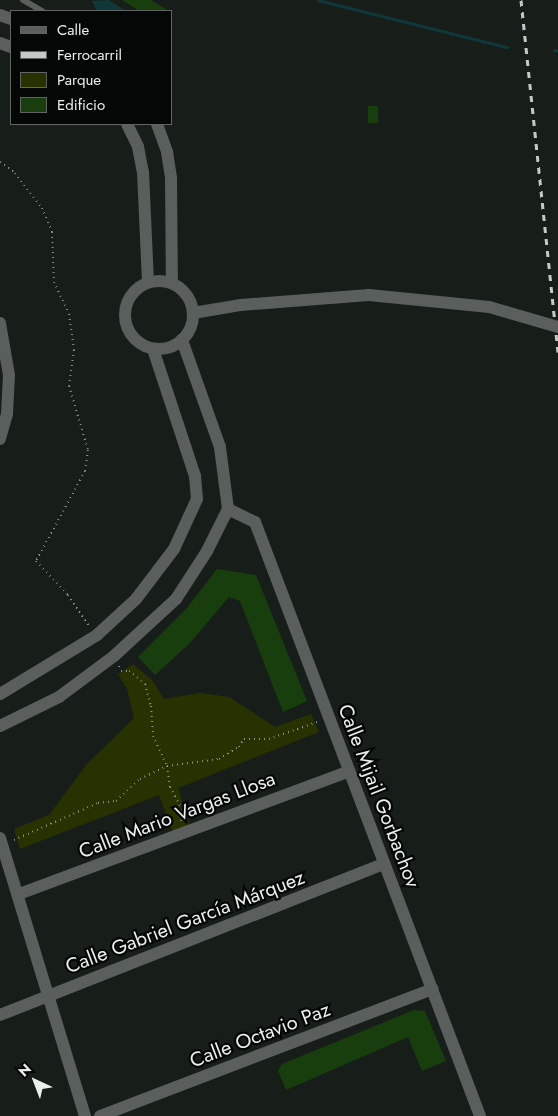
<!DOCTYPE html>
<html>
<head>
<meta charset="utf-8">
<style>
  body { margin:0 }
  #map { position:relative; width:558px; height:1116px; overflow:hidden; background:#171e1a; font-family:Jost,sans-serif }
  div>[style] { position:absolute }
  .green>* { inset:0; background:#283200 }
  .water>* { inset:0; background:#103839 }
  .stream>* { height:3px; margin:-1.5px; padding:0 1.5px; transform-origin:1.5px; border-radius:1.5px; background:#103839 }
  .building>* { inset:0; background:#183e0d; transform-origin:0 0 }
  .path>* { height:2px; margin-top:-1px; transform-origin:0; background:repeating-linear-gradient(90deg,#898f8c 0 1px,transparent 0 5px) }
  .service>* { height:6px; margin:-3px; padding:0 3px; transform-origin:3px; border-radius:3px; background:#5a5e5d }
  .minor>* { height:12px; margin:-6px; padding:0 6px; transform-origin:6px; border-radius:6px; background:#5a5e5d }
  .minor>.ring { margin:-6px; padding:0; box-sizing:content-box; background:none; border:12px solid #5a5e5d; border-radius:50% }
  .rail>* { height:3px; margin-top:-1.5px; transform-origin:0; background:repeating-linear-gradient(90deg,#c3c9c6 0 6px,transparent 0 12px) }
  .minor-bridge>* { height:12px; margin:-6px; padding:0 6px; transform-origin:6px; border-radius:6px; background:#5a5e5d }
  span { translate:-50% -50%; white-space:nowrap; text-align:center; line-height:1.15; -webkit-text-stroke:4.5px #050706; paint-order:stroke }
  .street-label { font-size:20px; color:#ebf0ed }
  .legend { position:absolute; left:10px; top:10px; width:162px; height:115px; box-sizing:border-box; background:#050706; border:1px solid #616462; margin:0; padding:6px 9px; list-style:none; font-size:15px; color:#ebf0ed }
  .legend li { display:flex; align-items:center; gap:10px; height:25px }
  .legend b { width:25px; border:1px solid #616462 }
  .north { position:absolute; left:10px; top:1056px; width:50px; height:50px; -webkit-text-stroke:4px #050706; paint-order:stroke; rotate:317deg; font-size:14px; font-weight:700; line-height:20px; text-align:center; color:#ebf0ed }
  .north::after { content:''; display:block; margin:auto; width:18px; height:22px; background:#ebf0ed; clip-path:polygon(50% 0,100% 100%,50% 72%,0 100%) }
</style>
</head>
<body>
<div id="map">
  <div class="green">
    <div style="clip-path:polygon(133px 664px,152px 680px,164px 699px,200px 693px,229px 697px,275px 727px,311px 714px,319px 732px,178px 788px,190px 826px,173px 833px,159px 795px,20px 849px,14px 829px,49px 815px,87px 764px,134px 718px,127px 689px,118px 674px)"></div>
  </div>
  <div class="water">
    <div style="clip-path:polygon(109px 0,126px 11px,97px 11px,92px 1px)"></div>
  </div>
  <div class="stream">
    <div style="left:318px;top:0;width:195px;rotate:14deg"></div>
    <div style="left:554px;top:50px;width:4px;rotate:14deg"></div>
  </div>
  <div class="building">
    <div style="clip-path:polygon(122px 0,151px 0,169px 11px,139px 11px)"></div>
    <div style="left:368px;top:106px;width:10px;height:17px"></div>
    <div style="clip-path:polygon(217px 569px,256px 575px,307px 701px,283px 712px,240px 601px,229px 597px,189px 644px,155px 675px,138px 657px,186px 609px)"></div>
    <div style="clip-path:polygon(414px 1010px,425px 1011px,446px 1061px,422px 1071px,408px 1037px,286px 1090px,278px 1071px,282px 1064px)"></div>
  </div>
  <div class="path">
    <div style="left:0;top:162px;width:19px;rotate:36deg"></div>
    <div style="left:15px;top:173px;width:44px;rotate:52.4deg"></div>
    <div style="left:42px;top:208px;width:26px;rotate:67deg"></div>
    <div style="left:52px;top:232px;width:50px;rotate:87.7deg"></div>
    <div style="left:54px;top:282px;width:35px;rotate:65deg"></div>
    <div style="left:69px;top:314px;width:36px;rotate:82deg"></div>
    <div style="left:74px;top:350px;width:36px;rotate:98deg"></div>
    <div style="left:69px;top:386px;width:67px;rotate:73.5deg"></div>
    <div style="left:88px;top:450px;width:21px;rotate:98deg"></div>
    <div style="left:85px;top:471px;width:102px;rotate:118.6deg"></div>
    <div style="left:36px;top:561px;width:47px;rotate:46.7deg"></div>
    <div style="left:68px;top:595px;width:37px;rotate:56deg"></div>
    <div style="left:119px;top:666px;width:5px;rotate:68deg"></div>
    <div style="left:121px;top:671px;width:8px"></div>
    <div style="left:129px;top:671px;width:21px;rotate:39deg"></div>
    <div style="left:145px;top:684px;width:23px;rotate:75deg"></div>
    <div style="left:151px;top:706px;width:30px;rotate:86deg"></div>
    <div style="left:153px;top:736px;width:33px;rotate:65deg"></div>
    <div style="left:167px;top:766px;width:21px;rotate:82deg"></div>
    <div style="left:170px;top:787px;width:26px;rotate:62deg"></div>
    <div style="left:182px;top:810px;width:11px;rotate:95deg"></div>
    <div style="left:14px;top:840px;width:92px;rotate:-23.8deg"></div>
    <div style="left:98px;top:803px;width:18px;rotate:-6deg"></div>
    <div style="left:116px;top:801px;width:33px;rotate:-43deg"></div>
    <div style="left:140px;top:779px;width:30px;rotate:-26deg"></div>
    <div style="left:167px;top:766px;width:52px;rotate:-7.7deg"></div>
    <div style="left:219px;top:759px;width:23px;rotate:-31deg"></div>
    <div style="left:239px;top:747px;width:9px;rotate:-58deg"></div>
    <div style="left:244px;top:739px;width:25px"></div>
    <div style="left:269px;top:739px;width:51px;rotate:-19.5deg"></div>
  </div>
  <div class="service">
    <div style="left:23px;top:0;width:22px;rotate:30deg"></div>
  </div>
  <div class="minor">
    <div style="left:0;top:15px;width:12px;rotate:20deg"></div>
    <div style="left:0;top:43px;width:12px;rotate:20deg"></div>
    <div style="left:127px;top:124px;width:25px;rotate:64deg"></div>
    <div style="left:138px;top:147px;width:25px;rotate:79deg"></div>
    <div style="left:143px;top:172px;width:110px;rotate:87.4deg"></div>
    <div style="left:157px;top:124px;width:30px;rotate:70deg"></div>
    <div style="left:167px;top:152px;width:26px;rotate:81deg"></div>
    <div style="left:171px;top:178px;width:105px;rotate:89.5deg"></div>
    <div class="ring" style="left:125px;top:281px;width:56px;height:56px"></div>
    <div style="left:193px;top:313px;width:49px;rotate:-9.5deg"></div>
    <div style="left:241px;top:305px;width:128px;rotate:-4.5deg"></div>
    <div style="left:369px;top:295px;width:121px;rotate:5.7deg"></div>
    <div style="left:0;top:323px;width:53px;rotate:80.2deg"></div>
    <div style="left:9px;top:375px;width:39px;rotate:93deg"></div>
    <div style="left:7px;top:414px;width:26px;rotate:106deg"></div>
    <div style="left:228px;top:509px;width:30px;rotate:26deg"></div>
    <div style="left:255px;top:522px;width:635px;rotate:69.25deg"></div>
    <div style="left:0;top:694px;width:114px;rotate:-31.3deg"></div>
    <div style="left:97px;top:635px;width:53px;rotate:-42.7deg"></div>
    <div style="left:136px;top:599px;width:63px;rotate:-52.8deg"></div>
    <div style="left:174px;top:549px;width:55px;rotate:-65.3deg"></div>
    <div style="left:197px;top:499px;width:23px;rotate:-95deg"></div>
    <div style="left:195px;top:476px;width:134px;rotate:-108.3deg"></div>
    <div style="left:0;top:726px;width:66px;rotate:-26.2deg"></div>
    <div style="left:59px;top:697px;width:69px;rotate:-36.7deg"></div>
    <div style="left:114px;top:656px;width:84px;rotate:-42.6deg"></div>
    <div style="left:176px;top:599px;width:57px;rotate:-57.1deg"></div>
    <div style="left:207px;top:551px;width:47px;rotate:-63.4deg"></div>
    <div style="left:228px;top:509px;width:63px;rotate:-97.4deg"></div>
    <div style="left:220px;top:447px;width:114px;rotate:-109.6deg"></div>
    <div style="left:0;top:838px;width:291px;rotate:73deg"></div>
    <div style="left:19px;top:894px;width:352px;rotate:-20.4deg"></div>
    <div style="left:0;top:1015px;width:413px;rotate:-21.5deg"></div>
    <div style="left:100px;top:1116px;width:356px;rotate:-20.9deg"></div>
  </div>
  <div class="rail">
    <div style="left:521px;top:0;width:354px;rotate:84deg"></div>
  </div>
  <div class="minor-bridge">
    <div style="left:489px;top:307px;width:72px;rotate:16.2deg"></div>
  </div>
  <div class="street-label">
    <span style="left:379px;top:796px;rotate:69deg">Calle Mijail Gorbachov</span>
    <span style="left:177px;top:815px;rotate:-21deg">Calle Mario Vargas Llosa</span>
    <span style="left:185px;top:922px;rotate:-21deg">Calle Gabriel García Márquez</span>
    <span style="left:260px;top:1035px;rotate:-21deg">Calle Octavio Paz</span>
  </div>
  <ul class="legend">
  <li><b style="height:6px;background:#5a5e5d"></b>Calle</li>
  <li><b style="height:6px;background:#c3c9c6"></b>Ferrocarril</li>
  <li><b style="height:14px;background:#283200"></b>Parque</li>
  <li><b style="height:14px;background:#183e0d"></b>Edificio</li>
  </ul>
  <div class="north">N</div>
</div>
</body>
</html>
